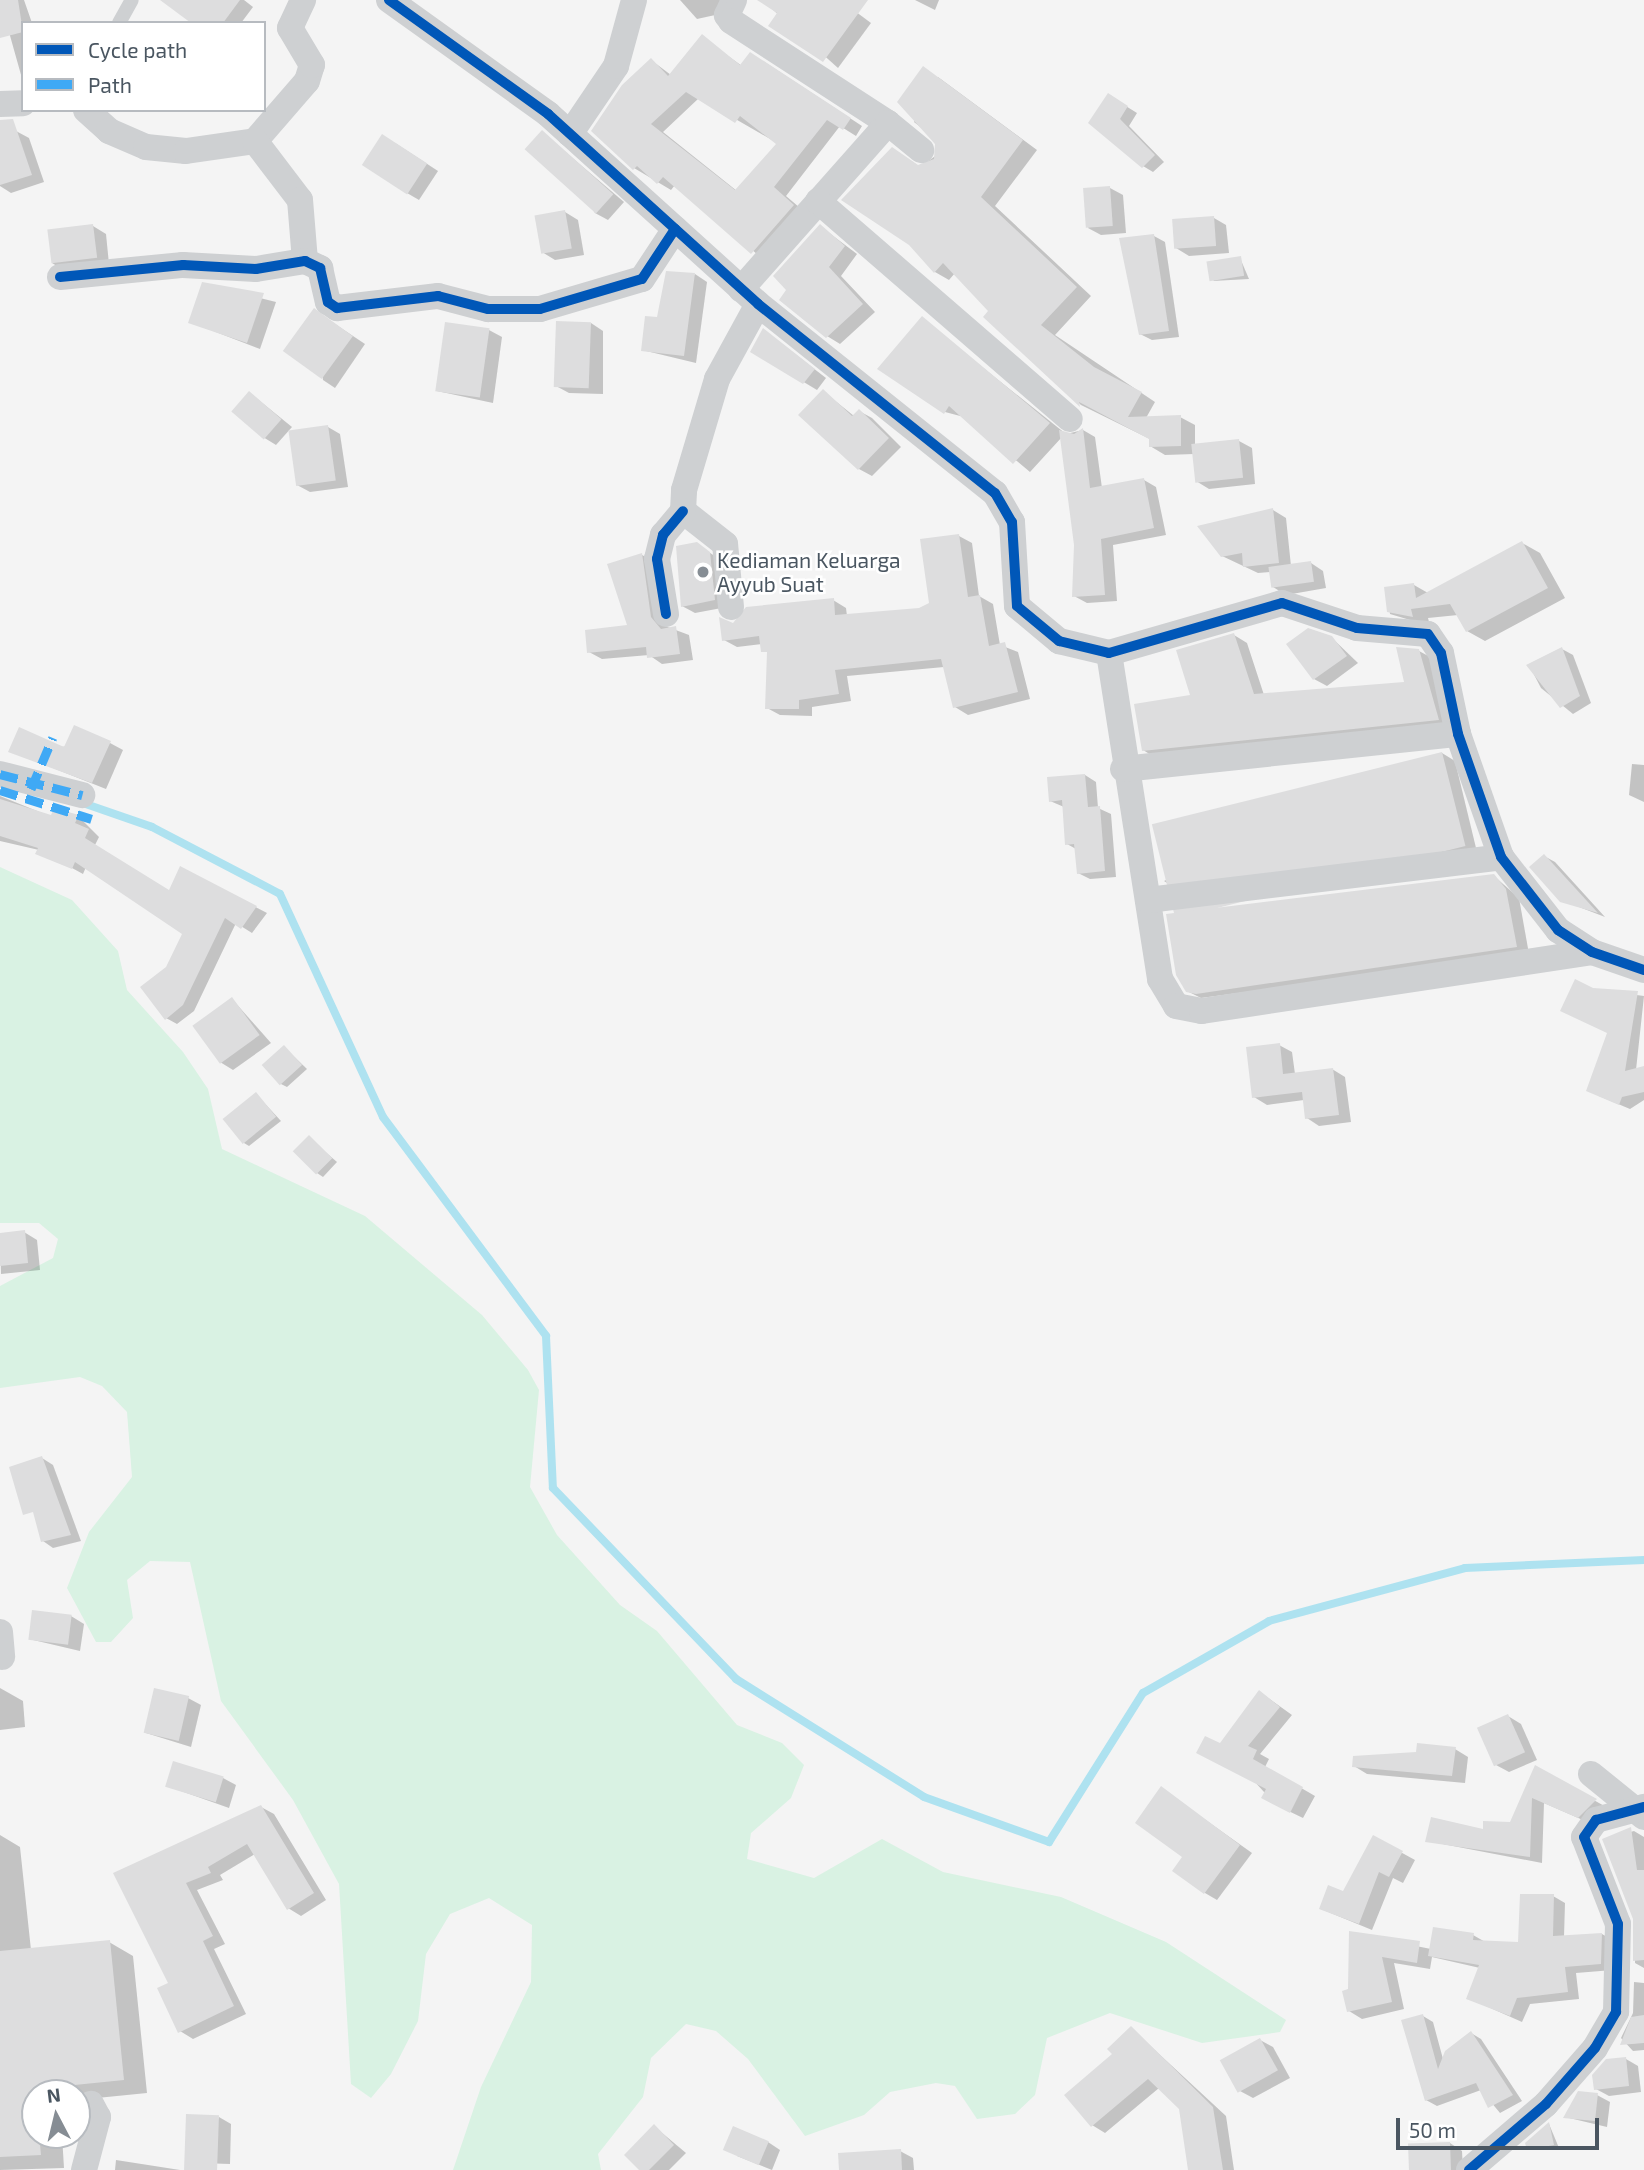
<!DOCTYPE html>
<html>
<head>
<meta charset="utf-8">
<style>
  body { margin:0 }
  #map { position:relative; width:1644px; height:2170px; overflow:hidden; background:#f4f4f4; font-family:"Exo 2",sans-serif }
  div>[style] { position:absolute }
  .green>* { inset:0; background:#d9f2e3 }
  .shadow>* { inset:0; background:#0003 }
  .stream>* { height:8px; margin:-4px; padding:0 4px; transform-origin:4px; border-radius:4px; background:#aee2f0 }
  .building>* { inset:0; background:#ddddde; transform-origin:0 0 }
  .service>* { height:14px; margin:-7px; padding:0 7px; transform-origin:7px; border-radius:7px; background:#ced0d2 }
  .minor>* { height:26px; margin:-13px; padding:0 13px; transform-origin:13px; border-radius:13px; background:#ced0d2 }
  .quiet>* { height:9px; margin-top:-4.5px; transform-origin:0; background:repeating-linear-gradient(90deg,#3fa9f5 0 18px,transparent 0 27px) }
  .cycleway>* { height:10px; margin:-5px; padding:0 5px; transform-origin:5px; border-radius:5px; background:#0057b8 }
  .dots>* { width:19px; height:19px; translate:-50% -50%; box-sizing:border-box; border:4px solid #fff; border-radius:50% }
  span { translate:-50% -50%; white-space:nowrap; text-align:center; line-height:1.15; -webkit-text-stroke:5px #fff; paint-order:stroke }
  .poi-label { font-size:21px; color:#4a5661 }
  .left { translate:0 -50%; text-align:left }
  .legend { position:absolute; left:21px; top:21px; width:245px; height:91px; box-sizing:border-box; background:#fff; border:2px solid #b7bbc0; margin:0; padding:9px 12px; list-style:none; font-size:21px; color:#4a5661 }
  .legend li { display:flex; align-items:center; gap:14px; height:35px }
  .legend b { width:35px; border:2px solid #b7bbc0 }
  .north { position:absolute; left:21px; top:2079px; width:70px; height:70px; box-sizing:border-box; background:#fff; border:2px solid #b7bbc0; border-radius:50%; rotate:353deg; font-size:19px; font-weight:700; line-height:28px; text-align:center; color:#4a5661 }
  .north::after { content:''; display:block; margin:auto; width:24px; height:32px; background:#868d94; clip-path:polygon(50% 0,100% 100%,50% 72%,0 100%) }
  .scale { position:absolute; left:1396px; top:2118px; width:203px; height:32px; box-sizing:border-box; border:4px solid #4a5661; border-top:0; padding-left:9px; font-size:21px; line-height:24px; white-space:nowrap; color:#4a5661; -webkit-text-stroke:5px #fff; paint-order:stroke }
</style>
</head>
<body>
<div id="map">
  <div class="green">
    <div style="clip-path:polygon(0 867px,72px 900px,118px 951px,127px 990px,183px 1052px,208px 1089px,222px 1149px,365px 1216px,482px 1315px,528px 1370px,539px 1390px,530px 1487px,557px 1535px,620px 1605px,657px 1631px,737px 1725px,782px 1743px,804px 1765px,791px 1798px,751px 1833px,747px 1859px,814px 1878px,882px 1839px,943px 1872px,1061px 1897px,1166px 1942px,1286px 2020px,1280px 2032px,1202px 2043px,1110px 2013px,1047px 2038px,1035px 2095px,1015px 2114px,977px 2119px,955px 2086px,936px 2083px,890px 2092px,864px 2115px,805px 2136px,748px 2059px,716px 2031px,686px 2024px,651px 2058px,643px 2097px,598px 2154px,601px 2170px,453px 2170px,481px 2087px,531px 1982px,532px 1925px,489px 1898px,450px 1914px,426px 1954px,418px 2021px,391px 2074px,371px 2098px,351px 2084px,339px 1884px,293px 1800px,221px 1701px,190px 1562px,150px 1561px,127px 1580px,133px 1618px,111px 1642px,96px 1642px,67px 1588px,89px 1532px,132px 1477px,127px 1412px,102px 1386px,80px 1377px,0 1388px,0 1286px,53px 1258px,58px 1239px,39px 1223px,0 1223px)"></div>
  </div>
  <div class="shadow">
    <div style="clip-path:polygon(0 0,24px 0,32px 23px,23px 23px,23px 82px)"></div>
    <div style="clip-path:polygon(163px 0,244px 0,253px 7px,241px 23px,194px 23px)"></div>
    <div style="clip-path:polygon(680px 0,736px 0,729px 12px,697px 19px)"></div>
    <div style="clip-path:polygon(762px 0,840px 0,871px 23px,838px 68px)"></div>
    <div style="clip-path:polygon(915px 0,939px 0,935px 10px)"></div>
    <div style="clip-path:polygon(evenodd,702px 37px,742px 66px,763px 61px,862px 126px,856px 136px,840px 126px,786px 196px,806px 213px,764px 260px,675px 185px,671px 190px,634px 168px,651px 60px,671px 75px,702px 37px,699px 98px,779px 144px,737px 191px,663px 132px,699px 98px)"></div>
    <div style="clip-path:polygon(938px 77px,1037px 150px,995px 206px,1091px 296px,1055px 335px,1155px 402px,1146px 418px,1180px 417px,1195px 425px,1195px 445px,1239px 441px,1252px 448px,1255px 484px,1209px 489px,1196px 481px,1194px 454px,1165px 455px,1150px 446px,1150px 439px,1081px 405px,985px 317px,991px 311px,955px 273px,949px 280px,935px 272px,893px 149px,920px 167px,938px 154px,933px 137px,914px 122px)"></div>
    <div style="clip-path:polygon(1108px 95px,1137px 113px,1129px 126px,1164px 162px,1153px 172px,1143px 166px)"></div>
    <div style="clip-path:polygon(16px 131px,29px 138px,44px 182px,11px 193px,0 186px,0 136px)"></div>
    <div style="clip-path:polygon(542px 132px,624px 202px,608px 220px,595px 213px)"></div>
    <div style="clip-path:polygon(395px 143px,438px 171px,419px 200px,407px 193px)"></div>
    <div style="clip-path:polygon(1110px 188px,1123px 195px,1126px 233px,1101px 235px,1088px 228px)"></div>
    <div style="clip-path:polygon(565px 212px,578px 220px,584px 255px,555px 260px,542px 252px)"></div>
    <div style="clip-path:polygon(1214px 218px,1226px 225px,1229px 253px,1189px 256px,1176px 248px)"></div>
    <div style="clip-path:polygon(93px 226px,106px 234px,109px 264px,65px 271px,52px 263px)"></div>
    <div style="clip-path:polygon(820px 226px,857px 254px,841px 276px,875px 312px,840px 344px,827px 336px)"></div>
    <div style="clip-path:polygon(1154px 236px,1165px 242px,1179px 337px,1152px 340px,1140px 334px)"></div>
    <div style="clip-path:polygon(1240px 258px,1249px 279px,1213px 281px)"></div>
    <div style="clip-path:polygon(695px 274px,707px 282px,696px 363px,642px 350px)"></div>
    <div style="clip-path:polygon(203px 284px,276px 302px,260px 349px,190px 322px)"></div>
    <div style="clip-path:polygon(314px 310px,365px 344px,335px 388px,323px 380px)"></div>
    <div style="clip-path:polygon(922px 319px,1066px 434px,1083px 430px,1095px 437px,1102px 488px,1144px 480px,1156px 487px,1166px 535px,1113px 545px,1117px 601px,1087px 603px,1074px 596px,1075px 544px,1062px 437px,1030px 472px,964px 417px,945px 412px)"></div>
    <div style="clip-path:polygon(591px 323px,603px 331px,603px 394px,569px 393px,556px 386px)"></div>
    <div style="clip-path:polygon(489px 330px,502px 337px,493px 403px,437px 391px)"></div>
    <div style="clip-path:polygon(764px 330px,826px 378px,817px 390px,752px 351px)"></div>
    <div style="clip-path:polygon(823px 391px,854px 416px,859px 411px,872px 418px,901px 447px,872px 476px,859px 469px)"></div>
    <div style="clip-path:polygon(250px 393px,292px 427px,276px 445px,263px 437px)"></div>
    <div style="clip-path:polygon(328px 427px,340px 434px,348px 487px,310px 492px,297px 485px)"></div>
    <div style="clip-path:polygon(1273px 510px,1286px 518px,1291px 566px,1311px 563px,1323px 571px,1326px 588px,1286px 595px,1273px 587px,1270px 572px,1258px 573px,1222px 556px)"></div>
    <div style="clip-path:polygon(959px 536px,972px 543px,979px 596px,993px 604px,1000px 645px,1018px 652px,1030px 699px,968px 715px,955px 707px,944px 667px,847px 676px,851px 701px,812px 707px,812px 716px,780px 715px,767px 708px,769px 654px,762px 644px,737px 647px,724px 640px,734px 625px,833px 600px,846px 608px,847px 616px,920px 610px,931px 604px)"></div>
    <div style="clip-path:polygon(1522px 543px,1540px 553px,1565px 598px,1485px 641px,1467px 631px,1458px 615px,1428px 618px,1430px 626px,1390px 614px,1386px 588px,1414px 585px,1428px 593px)"></div>
    <div style="clip-path:polygon(697px 544px,722px 561px,727px 607px,695px 613px,682px 606px)"></div>
    <div style="clip-path:polygon(642px 555px,655px 562px,665px 626px,689px 635px,693px 660px,662px 664px,649px 655px,602px 659px,589px 652px,629px 626px)"></div>
    <div style="clip-path:polygon(1234px 635px,1247px 643px,1264px 695px,1407px 683px,1419px 651px,1432px 658px,1451px 727px,1156px 758px,1143px 750px,1192px 696px)"></div>
    <div style="clip-path:polygon(1332px 638px,1358px 663px,1327px 686px,1314px 679px)"></div>
    <div style="clip-path:polygon(1562px 649px,1573px 655px,1591px 703px,1573px 714px,1541px 688px,1529px 665px)"></div>
    <div style="clip-path:polygon(110px 743px,123px 750px,106px 789px,10px 751px)"></div>
    <div style="clip-path:polygon(1442px 753px,1455px 761px,1477px 852px,1177px 889px,1164px 881px)"></div>
    <div style="clip-path:polygon(1632px 764px,1644px 765px,1644px 802px,1629px 795px)"></div>
    <div style="clip-path:polygon(1085px 775px,1096px 782px,1098px 808px,1111px 814px,1116px 877px,1090px 879px,1078px 873px,1076px 849px,1067px 844px,1064px 807px,1050px 801px)"></div>
    <div style="clip-path:polygon(0 796px,52px 817px,78px 816px,99px 837px,95px 845px,169px 892px,181px 868px,267px 913px,252px 933px,236px 923px,194px 1011px,177px 1024px,166px 1018px,168px 968px,184px 934px,86px 867px,83px 874px,39px 850px,0 841px)"></div>
    <div style="clip-path:polygon(1544px 856px,1555px 862px,1605px 917px,1561px 900px)"></div>
    <div style="clip-path:polygon(1494px 876px,1519px 898px,1529px 954px,1201px 998px,1187px 991px)"></div>
    <div style="clip-path:polygon(1592px 989px,1644px 996px,1636px 1070px,1644px 1068px,1644px 1100px,1630px 1109px,1599px 1096px,1609px 1033px)"></div>
    <div style="clip-path:polygon(232px 999px,271px 1043px,233px 1070px,220px 1062px)"></div>
    <div style="clip-path:polygon(1279px 1045px,1292px 1052px,1295px 1074px,1332px 1069px,1345px 1077px,1351px 1122px,1319px 1126px,1307px 1118px,1304px 1100px,1267px 1105px,1254px 1097px)"></div>
    <div style="clip-path:polygon(284px 1047px,307px 1069px,287px 1087px,281px 1084px)"></div>
    <div style="clip-path:polygon(256px 1094px,281px 1121px,249px 1146px,244px 1143px)"></div>
    <div style="clip-path:polygon(309px 1138px,337px 1162px,323px 1177px,317px 1173px)"></div>
    <div style="clip-path:polygon(24px 1232px,37px 1240px,40px 1270px,1px 1274px,0 1235px)"></div>
    <div style="clip-path:polygon(42px 1458px,53px 1465px,81px 1541px,53px 1548px,43px 1541px,35px 1512px)"></div>
    <div style="clip-path:polygon(71px 1616px,84px 1624px,80px 1651px,29px 1639px)"></div>
    <div style="clip-path:polygon(0 1688px,23px 1701px,25px 1727px,0 1730px)"></div>
    <div style="clip-path:polygon(1260px 1692px,1292px 1715px,1260px 1754px,1269px 1759px,1265px 1767px,1315px 1796px,1303px 1818px,1276px 1805px,1221px 1745px)"></div>
    <div style="clip-path:polygon(188px 1698px,201px 1705px,191px 1747px,146px 1733px)"></div>
    <div style="clip-path:polygon(1508px 1716px,1521px 1724px,1537px 1760px,1509px 1772px,1496px 1765px)"></div>
    <div style="clip-path:polygon(1455px 1749px,1468px 1757px,1465px 1783px,1367px 1774px,1354px 1766px)"></div>
    <div style="clip-path:polygon(1536px 1768px,1608px 1808px,1592px 1824px,1544px 1803px,1542px 1863px,1427px 1841px,1511px 1824px)"></div>
    <div style="clip-path:polygon(223px 1778px,236px 1785px,229px 1808px,167px 1786px)"></div>
    <div style="clip-path:polygon(1162px 1789px,1252px 1853px,1217px 1900px,1205px 1893px,1185px 1856px)"></div>
    <div style="clip-path:polygon(261px 1807px,274px 1814px,326px 1900px,301px 1916px,288px 1908px,255px 1854px,220px 1875px,223px 1880px,197px 1890px,225px 1944px,214px 1949px,246px 2014px,193px 2039px,180px 2031px,171px 1984px,116px 1874px)"></div>
    <div style="clip-path:polygon(1634px 1831px,1644px 1837px,1644px 1968px,1635px 1963px,1635px 1918px,1604px 1839px)"></div>
    <div style="clip-path:polygon(0 1835px,20px 1847px,31px 1950px,109px 1942px,133px 1956px,147px 2093px,77px 2100px,77px 2093px,35px 2093px,35px 2135px,62px 2135px,64px 2168px,0 2170px)"></div>
    <div style="clip-path:polygon(1373px 1837px,1415px 1860px,1403px 1883px,1393px 1878px,1372px 1930px,1321px 1909px,1344px 1893px)"></div>
    <div style="clip-path:polygon(1553px 1896px,1565px 1903px,1564px 1937px,1602px 1934px,1614px 1941px,1613px 1970px,1576px 1973px,1579px 1999px,1530px 2004px,1522px 2022px,1468px 1998px,1480px 1968px,1432px 1957px,1430px 1969px,1394px 1963px,1404px 2009px,1362px 2019px,1349px 2011px,1351px 1933px,1431px 1949px,1473px 1935px,1487px 1943px,1520px 1944px)"></div>
    <div style="clip-path:polygon(1634px 1982px,1644px 1983px,1644px 2050px,1633px 2051px,1621px 2038px,1633px 2013px)"></div>
    <div style="clip-path:polygon(1423px 2016px,1433px 2022px,1443px 2059px,1471px 2033px,1481px 2039px,1522px 2101px,1500px 2113px,1481px 2090px,1437px 2106px,1426px 2100px)"></div>
    <div style="clip-path:polygon(1131px 2028px,1226px 2116px,1234px 2170px,1190px 2170px,1180px 2109px,1159px 2088px,1105px 2133px,1092px 2125px,1115px 2054px)"></div>
    <div style="clip-path:polygon(1260px 2040px,1273px 2047px,1290px 2078px,1253px 2098px,1240px 2091px)"></div>
    <div style="clip-path:polygon(1626px 2059px,1638px 2066px,1641px 2092px,1609px 2096px,1596px 2089px)"></div>
    <div style="clip-path:polygon(1597px 2095px,1610px 2102px,1607px 2127px,1565px 2117px)"></div>
    <div style="clip-path:polygon(219px 2117px,231px 2124px,230px 2164px,200px 2163px)"></div>
    <div style="clip-path:polygon(1549px 2124px,1559px 2148px,1528px 2149px)"></div>
    <div style="clip-path:polygon(655px 2127px,686px 2153px,669px 2170px,642px 2170px)"></div>
    <div style="clip-path:polygon(768px 2142px,780px 2150px,772px 2170px,737px 2156px)"></div>
    <div style="clip-path:polygon(1450px 2143px,1462px 2151px,1463px 2170px,1410px 2170px)"></div>
    <div style="clip-path:polygon(900px 2151px,913px 2158px,914px 2170px,846px 2170px)"></div>
    <div style="clip-path:polygon(116px 2160px,180px 2170px,115px 2170px)"></div>
  </div>
  <div class="stream">
    <div style="left:80px;top:802px;width:76px;rotate:19.1deg"></div>
    <div style="left:152px;top:827px;width:144px;rotate:27.6deg"></div>
    <div style="left:280px;top:894px;width:246px;rotate:65.2deg"></div>
    <div style="left:383px;top:1117px;width:273px;rotate:53.3deg"></div>
    <div style="left:546px;top:1336px;width:152px;rotate:87.4deg"></div>
    <div style="left:553px;top:1488px;width:265px;rotate:46.2deg"></div>
    <div style="left:736px;top:1679px;width:222px;rotate:32.1deg"></div>
    <div style="left:924px;top:1797px;width:133px;rotate:19.8deg"></div>
    <div style="left:1049px;top:1842px;width:176px;rotate:-57.8deg"></div>
    <div style="left:1143px;top:1693px;width:145px;rotate:-29.7deg"></div>
    <div style="left:1269px;top:1621px;width:203px;rotate:-15.1deg"></div>
    <div style="left:1465px;top:1568px;width:179px;rotate:-2.6deg"></div>
  </div>
  <div class="building">
    <div style="clip-path:polygon(0 0,18px 0,23px 32px,0 38px)"></div>
    <div style="clip-path:polygon(160px 0,240px 0,223px 23px,191px 23px)"></div>
    <div style="clip-path:polygon(757px 0,868px 0,823px 62px,768px 26px,777px 13px)"></div>
    <div style="clip-path:polygon(evenodd,702px 34px,740px 65px,750px 52px,851px 118px,843px 130px,827px 120px,774px 187px,794px 205px,751px 254px,663px 177px,657px 184px,637px 166px,633px 170px,591px 131px,622px 85px,651px 58px,668px 76px,702px 34px,686px 92px,735px 123px,740px 116px,776px 144px,735px 190px,651px 124px,686px 92px)"></div>
    <div style="clip-path:polygon(923px 66px,1023px 140px,981px 197px,1077px 287px,1041px 325px,1094px 367px,1142px 392px,1128px 417px,1181px 415px,1181px 446px,1149px 447px,1149px 439px,1079px 402px,1080px 407px,983px 317px,988px 311px,943px 263px,934px 273px,909px 245px,841px 200px,892px 147px,918px 165px,934px 159px,935px 144px,897px 102px)"></div>
    <div style="clip-path:polygon(1108px 93px,1128px 106px,1120px 119px,1155px 155px,1142px 168px,1088px 123px)"></div>
    <div style="clip-path:polygon(13px 119px,32px 175px,0 185px,0 120px)"></div>
    <div style="left:542px;top:130px;width:96px;height:26px;rotate:42deg"></div>
    <div style="left:382px;top:134px;width:54px;height:37px;rotate:33deg"></div>
    <div style="left:1110px;top:186px;width:40px;height:27px;rotate:86deg"></div>
    <div style="left:565px;top:210px;width:39px;height:31px;rotate:80deg"></div>
    <div style="left:1214px;top:216px;width:30px;height:42px;rotate:86deg"></div>
    <div style="left:93px;top:224px;width:34px;height:46px;rotate:83deg"></div>
    <div style="clip-path:polygon(820px 224px,845px 246px,829px 267px,863px 304px,826px 338px,779px 300px,786px 290px,773px 276px)"></div>
    <div style="clip-path:polygon(1154px 234px,1169px 331px,1139px 335px,1119px 238px)"></div>
    <div style="left:1241px;top:256px;width:20px;height:35px;rotate:81deg"></div>
    <div style="clip-path:polygon(666px 271px,695px 273px,684px 356px,641px 351px,645px 316px,657px 317px)"></div>
    <div style="clip-path:polygon(202px 282px,264px 293px,247px 343px,188px 323px)"></div>
    <div style="left:314px;top:308px;width:48px;height:53px;rotate:36deg"></div>
    <div style="clip-path:polygon(922px 316px,1050px 423px,1013px 464px,949px 406px,944px 414px,877px 369px)"></div>
    <div style="left:556px;top:321px;width:35px;height:66px;rotate:2deg"></div>
    <div style="left:445px;top:322px;width:45px;height:70px;rotate:8deg"></div>
    <div style="clip-path:polygon(763px 328px,815px 369px,803px 384px,750px 352px)"></div>
    <div style="clip-path:polygon(823px 389px,852px 416px,859px 409px,889px 438px,858px 470px,798px 415px)"></div>
    <div style="left:249px;top:391px;width:43px;height:27px;rotate:41deg"></div>
    <div style="left:328px;top:425px;width:56px;height:40px;rotate:82deg"></div>
    <div style="clip-path:polygon(1083px 428px,1090px 488px,1144px 478px,1154px 528px,1101px 539px,1105px 595px,1072px 597px,1074px 545px,1059px 430px,1074px 434px)"></div>
    <div style="left:1239px;top:439px;width:39px;height:48px;rotate:84deg"></div>
    <div style="clip-path:polygon(1273px 508px,1279px 563px,1243px 567px,1242px 553px,1221px 557px,1197px 526px)"></div>
    <div style="clip-path:polygon(959px 534px,968px 597px,980px 595px,989px 646px,1005px 642px,1018px 692px,953px 708px,941px 659px,835px 670px,839px 694px,799px 700px,799px 709px,765px 709px,767px 652px,761px 652px,759px 636px,722px 641px,719px 617px,733px 623px,746px 607px,834px 598px,835px 615px,919px 608px,929px 603px,920px 539px)"></div>
    <div style="clip-path:polygon(1522px 541px,1548px 588px,1466px 632px,1450px 604px,1411px 609px,1413px 617px,1387px 612px,1384px 587px,1414px 583px,1416px 598px)"></div>
    <div style="clip-path:polygon(697px 542px,710px 552px,715px 600px,681px 607px,676px 546px)"></div>
    <div style="clip-path:polygon(642px 553px,651px 617px,661px 629px,676px 626px,680px 654px,647px 658px,646px 647px,587px 653px,585px 630px,627px 625px,607px 564px)"></div>
    <div style="left:1311px;top:561px;width:21px;height:43px;rotate:82deg"></div>
    <div style="clip-path:polygon(1308px 628px,1332px 636px,1347px 656px,1313px 680px,1286px 644px)"></div>
    <div style="clip-path:polygon(1234px 633px,1254px 694px,1404px 682px,1396px 647px,1419px 649px,1439px 720px,1142px 751px,1134px 704px,1190px 695px,1176px 650px)"></div>
    <div style="clip-path:polygon(1562px 647px,1580px 696px,1560px 708px,1526px 665px)"></div>
    <div style="clip-path:polygon(74px 725px,111px 741px,92px 783px,8px 752px,19px 727px,64px 747px)"></div>
    <div style="left:1442px;top:752px;width:97px;height:299px;rotate:76deg"></div>
    <div style="clip-path:polygon(1085px 774px,1088px 807px,1100px 806px,1105px 871px,1077px 874px,1074px 844px,1065px 845px,1062px 800px,1049px 802px,1047px 777px)"></div>
    <div style="clip-path:polygon(0 799px,51px 815px,54px 808px,79px 815px,75px 823px,89px 829px,85px 838px,169px 890px,180px 866px,257px 906px,241px 929px,225px 918px,183px 1005px,165px 1020px,140px 987px,166px 967px,182px 934px,75px 862px,72px 869px,35px 854px,38px 848px,0 836px)"></div>
    <div style="clip-path:polygon(1544px 854px,1598px 913px,1560px 902px,1529px 867px)"></div>
    <div style="clip-path:polygon(1494px 874px,1506px 889px,1517px 947px,1196px 994px,1186px 992px,1176px 975px,1166px 914px)"></div>
    <div style="clip-path:polygon(1575px 979px,1593px 988px,1638px 991px,1625px 1071px,1644px 1066px,1644px 1092px,1622px 1097px,1619px 1105px,1586px 1091px,1607px 1033px,1560px 1011px)"></div>
    <div style="left:232px;top:997px;width:47px;height:49px;rotate:54deg"></div>
    <div style="clip-path:polygon(1280px 1043px,1283px 1074px,1333px 1068px,1339px 1115px,1305px 1119px,1302px 1092px,1252px 1098px,1246px 1047px)"></div>
    <div style="left:284px;top:1045px;width:27px;height:30px;rotate:48deg"></div>
    <div style="left:256px;top:1092px;width:32px;height:43px;rotate:51deg"></div>
    <div style="left:309px;top:1135px;width:33px;height:23px;rotate:45deg"></div>
    <div style="clip-path:polygon(25px 1230px,28px 1263px,0 1266px,0 1233px)"></div>
    <div style="clip-path:polygon(42px 1456px,71px 1535px,41px 1542px,33px 1512px,23px 1515px,9px 1467px)"></div>
    <div style="left:32px;top:1610px;width:40px;height:30px;rotate:7deg"></div>
    <div style="left:154px;top:1688px;width:36px;height:46px;rotate:13deg"></div>
    <div style="clip-path:polygon(1259px 1690px,1280px 1707px,1248px 1746px,1257px 1750px,1253px 1759px,1303px 1787px,1290px 1813px,1261px 1798px,1266px 1789px,1196px 1753px,1205px 1736px,1220px 1743px)"></div>
    <div style="left:1508px;top:1714px;width:42px;height:34px;rotate:66deg"></div>
    <div style="clip-path:polygon(1417px 1743px,1456px 1747px,1452px 1776px,1352px 1767px,1353px 1756px,1416px 1752px)"></div>
    <div style="left:173px;top:1761px;width:53px;height:27px;rotate:17deg"></div>
    <div style="clip-path:polygon(1535px 1765px,1597px 1799px,1578px 1818px,1532px 1798px,1530px 1857px,1425px 1842px,1431px 1817px,1483px 1829px,1483px 1821px,1510px 1822px)"></div>
    <div style="clip-path:polygon(1161px 1786px,1240px 1845px,1204px 1894px,1172px 1871px,1182px 1857px,1135px 1823px)"></div>
    <div style="clip-path:polygon(261px 1805px,314px 1893px,287px 1910px,247px 1844px,208px 1867px,211px 1873px,186px 1883px,213px 1936px,203px 1941px,234px 2006px,178px 2033px,157px 1988px,168px 1983px,113px 1873px)"></div>
    <div style="clip-path:polygon(1631px 1827px,1637px 1870px,1644px 1870px,1644px 1960px,1633px 1961px,1633px 1919px,1602px 1839px)"></div>
    <div style="clip-path:polygon(1373px 1835px,1403px 1851px,1389px 1877px,1379px 1872px,1359px 1924px,1319px 1909px,1328px 1885px,1343px 1891px)"></div>
    <div style="clip-path:polygon(1520px 1894px,1554px 1894px,1553px 1936px,1602px 1933px,1601px 1964px,1565px 1967px,1568px 1992px,1517px 1998px,1510px 2016px,1466px 1999px,1479px 1965px,1428px 1956px,1433px 1927px,1474px 1933px,1473px 1940px,1518px 1942px)"></div>
    <div style="clip-path:polygon(1349px 1931px,1420px 1941px,1417px 1963px,1382px 1957px,1392px 2002px,1347px 2012px,1342px 1991px,1348px 1989px)"></div>
    <div style="clip-path:polygon(110px 1940px,124px 2080px,35px 2089px,41px 2155px,0 2157px,0 1951px)"></div>
    <div style="clip-path:polygon(1423px 2014px,1438px 2069px,1445px 2051px,1471px 2031px,1513px 2095px,1488px 2108px,1476px 2083px,1425px 2101px,1401px 2020px)"></div>
    <div style="clip-path:polygon(1644px 2015px,1644px 2043px,1620px 2045px,1631px 2017px)"></div>
    <div style="clip-path:polygon(1131px 2026px,1213px 2107px,1223px 2170px,1188px 2170px,1179px 2109px,1148px 2079px,1091px 2127px,1064px 2095px,1112px 2054px,1107px 2049px)"></div>
    <div style="left:1260px;top:2038px;width:37px;height:46px;rotate:61deg"></div>
    <div style="clip-path:polygon(1626px 2057px,1629px 2086px,1594px 2090px,1592px 2075px,1606px 2059px)"></div>
    <div style="clip-path:polygon(1578px 2091px,1598px 2093px,1595px 2121px,1563px 2118px)"></div>
    <div style="left:186px;top:2114px;width:33px;height:56px;rotate:2deg"></div>
    <div style="clip-path:polygon(1549px 2122px,1554px 2145px,1527px 2150px,1525px 2143px)"></div>
    <div style="clip-path:polygon(654px 2124px,674px 2145px,649px 2170px,639px 2170px,624px 2155px)"></div>
    <div style="left:733px;top:2126px;width:39px;height:26px;rotate:23deg"></div>
    <div style="left:1450px;top:2142px;width:28px;height:42px;rotate:88deg"></div>
    <div style="clip-path:polygon(901px 2149px,902px 2170px,839px 2170px,838px 2153px)"></div>
  </div>
  <div class="service">
    <div style="left:119px;top:23px;width:26px;rotate:-61deg"></div>
  </div>
  <div class="minor">
    <div style="left:389px;top:0;width:196px;rotate:35.6deg"></div>
    <div style="left:548px;top:114px;width:283px;rotate:42.1deg"></div>
    <div style="left:758px;top:304px;width:303px;rotate:38.6deg"></div>
    <div style="left:995px;top:493px;width:34px;rotate:60deg"></div>
    <div style="left:1012px;top:522px;width:84px;rotate:86.6deg"></div>
    <div style="left:1017px;top:606px;width:55px;rotate:39.8deg"></div>
    <div style="left:1059px;top:641px;width:51px;rotate:13.5deg"></div>
    <div style="left:1109px;top:653px;width:180px;rotate:-16.1deg"></div>
    <div style="left:1282px;top:603px;width:79px;rotate:18.4deg"></div>
    <div style="left:1357px;top:628px;width:71px;rotate:4.8deg"></div>
    <div style="left:1428px;top:634px;width:23px;rotate:56deg"></div>
    <div style="left:1441px;top:653px;width:83px;rotate:78.1deg"></div>
    <div style="left:1458px;top:734px;width:130px;rotate:70.7deg"></div>
    <div style="left:1501px;top:857px;width:93px;rotate:52deg"></div>
    <div style="left:1558px;top:930px;width:40px;rotate:32.9deg"></div>
    <div style="left:1592px;top:952px;width:55px;rotate:19.1deg"></div>
    <div style="left:734px;top:0;width:17px;rotate:115deg"></div>
    <div style="left:727px;top:15px;width:7px;rotate:56deg"></div>
    <div style="left:731px;top:21px;width:187px;rotate:33deg"></div>
    <div style="left:888px;top:123px;width:222px;rotate:131.5deg"></div>
    <div style="left:0;top:104px;width:23px;rotate:-2deg"></div>
    <div style="left:86px;top:110px;width:31px;rotate:42deg"></div>
    <div style="left:109px;top:131px;width:40px;rotate:23.4deg"></div>
    <div style="left:146px;top:147px;width:40px;rotate:5.7deg"></div>
    <div style="left:186px;top:151px;width:70px;rotate:-8.2deg"></div>
    <div style="left:255px;top:141px;width:79px;rotate:-49.1deg"></div>
    <div style="left:307px;top:81px;width:17px;rotate:-73deg"></div>
    <div style="left:312px;top:65px;width:43px;rotate:-120.7deg"></div>
    <div style="left:290px;top:28px;width:31px;rotate:-65deg"></div>
    <div style="left:888px;top:123px;width:43px;rotate:39.3deg"></div>
    <div style="left:570px;top:134px;width:82px;rotate:-55.9deg"></div>
    <div style="left:616px;top:66px;width:68px;rotate:-74.7deg"></div>
    <div style="left:255px;top:141px;width:74px;rotate:52.7deg"></div>
    <div style="left:300px;top:200px;width:61px;rotate:85.3deg"></div>
    <div style="left:818px;top:201px;width:333px;rotate:40.9deg"></div>
    <div style="left:60px;top:277px;width:124px;rotate:-5.6deg"></div>
    <div style="left:183px;top:265px;width:73px;rotate:3.1deg"></div>
    <div style="left:256px;top:269px;width:50px;rotate:-9.3deg"></div>
    <div style="left:305px;top:261px;width:17px;rotate:25deg"></div>
    <div style="left:320px;top:268px;width:35px;rotate:77deg"></div>
    <div style="left:328px;top:302px;width:11px;rotate:34deg"></div>
    <div style="left:337px;top:308px;width:102px;rotate:-6.8deg"></div>
    <div style="left:438px;top:296px;width:52px;rotate:14.6deg"></div>
    <div style="left:488px;top:309px;width:52px"></div>
    <div style="left:540px;top:309px;width:106px;rotate:-16.4deg"></div>
    <div style="left:642px;top:279px;width:60px;rotate:-56.6deg"></div>
    <div style="left:731px;top:607px;width:63px;rotate:-95.4deg"></div>
    <div style="left:725px;top:544px;width:53px;rotate:-141.8deg"></div>
    <div style="left:683px;top:511px;width:21px;rotate:-87deg"></div>
    <div style="left:684px;top:490px;width:116px;rotate:-73.4deg"></div>
    <div style="left:717px;top:379px;width:85px;rotate:-61.3deg"></div>
    <div style="left:666px;top:614px;width:56px;rotate:-99.3deg"></div>
    <div style="left:657px;top:559px;width:25px;rotate:-76deg"></div>
    <div style="left:663px;top:535px;width:31px;rotate:-50deg"></div>
    <div style="left:1109px;top:653px;width:330px;rotate:81.1deg"></div>
    <div style="left:1160px;top:979px;width:31px;rotate:59deg"></div>
    <div style="left:1176px;top:1006px;width:26px;rotate:11deg"></div>
    <div style="left:1202px;top:1011px;width:394px;rotate:-8.6deg"></div>
    <div style="left:1123px;top:769px;width:337px;rotate:-6deg"></div>
    <div style="left:0;top:774px;width:85px;rotate:14.4deg"></div>
    <div style="left:1148px;top:900px;width:356px;rotate:-6.9deg"></div>
    <div style="left:0;top:1632px;width:25px;rotate:85deg"></div>
    <div style="left:1591px;top:1774px;width:68px;rotate:39.1deg"></div>
    <div style="left:84px;top:2170px;width:55px;rotate:-75.2deg"></div>
    <div style="left:98px;top:2117px;width:15px;rotate:-118deg"></div>
    <div style="left:1469px;top:2170px;width:101px;rotate:-40.6deg"></div>
    <div style="left:1546px;top:2104px;width:74px;rotate:-48.8deg"></div>
    <div style="left:1595px;top:2048px;width:42px;rotate:-59.7deg"></div>
    <div style="left:1616px;top:2012px;width:88px;rotate:-88.7deg"></div>
    <div style="left:1618px;top:1924px;width:93px;rotate:-111.3deg"></div>
    <div style="left:1584px;top:1837px;width:21px;rotate:-55deg"></div>
    <div style="left:1596px;top:1820px;width:50px;rotate:-15.2deg"></div>
  </div>
  <div class="quiet">
    <div style="left:0;top:774px;width:85px;rotate:14.4deg"></div>
    <div style="left:31px;top:789px;width:56px;rotate:-67.1deg"></div>
    <div style="left:0;top:790px;width:96px;rotate:17.5deg"></div>
  </div>
  <div class="cycleway">
    <div style="left:389px;top:0;width:196px;rotate:35.6deg"></div>
    <div style="left:548px;top:114px;width:283px;rotate:42.1deg"></div>
    <div style="left:758px;top:304px;width:303px;rotate:38.6deg"></div>
    <div style="left:995px;top:493px;width:34px;rotate:60deg"></div>
    <div style="left:1012px;top:522px;width:84px;rotate:86.6deg"></div>
    <div style="left:1017px;top:606px;width:55px;rotate:39.8deg"></div>
    <div style="left:1059px;top:641px;width:51px;rotate:13.5deg"></div>
    <div style="left:1109px;top:653px;width:180px;rotate:-16.1deg"></div>
    <div style="left:1282px;top:603px;width:79px;rotate:18.4deg"></div>
    <div style="left:1357px;top:628px;width:71px;rotate:4.8deg"></div>
    <div style="left:1428px;top:634px;width:23px;rotate:56deg"></div>
    <div style="left:1441px;top:653px;width:83px;rotate:78.1deg"></div>
    <div style="left:1458px;top:734px;width:130px;rotate:70.7deg"></div>
    <div style="left:1501px;top:857px;width:93px;rotate:52deg"></div>
    <div style="left:1558px;top:930px;width:40px;rotate:32.9deg"></div>
    <div style="left:1592px;top:952px;width:55px;rotate:19.1deg"></div>
    <div style="left:60px;top:277px;width:124px;rotate:-5.6deg"></div>
    <div style="left:183px;top:265px;width:73px;rotate:3.1deg"></div>
    <div style="left:256px;top:269px;width:50px;rotate:-9.3deg"></div>
    <div style="left:305px;top:261px;width:17px;rotate:25deg"></div>
    <div style="left:320px;top:268px;width:35px;rotate:77deg"></div>
    <div style="left:328px;top:302px;width:11px;rotate:34deg"></div>
    <div style="left:337px;top:308px;width:102px;rotate:-6.8deg"></div>
    <div style="left:438px;top:296px;width:52px;rotate:14.6deg"></div>
    <div style="left:488px;top:309px;width:52px"></div>
    <div style="left:540px;top:309px;width:106px;rotate:-16.4deg"></div>
    <div style="left:642px;top:279px;width:60px;rotate:-56.6deg"></div>
    <div style="left:666px;top:614px;width:56px;rotate:-99.3deg"></div>
    <div style="left:657px;top:559px;width:25px;rotate:-76deg"></div>
    <div style="left:663px;top:535px;width:31px;rotate:-50deg"></div>
    <div style="left:1469px;top:2170px;width:101px;rotate:-40.6deg"></div>
    <div style="left:1546px;top:2104px;width:74px;rotate:-48.8deg"></div>
    <div style="left:1595px;top:2048px;width:42px;rotate:-59.7deg"></div>
    <div style="left:1616px;top:2012px;width:88px;rotate:-88.7deg"></div>
    <div style="left:1618px;top:1924px;width:93px;rotate:-111.3deg"></div>
    <div style="left:1584px;top:1837px;width:21px;rotate:-55deg"></div>
    <div style="left:1596px;top:1820px;width:50px;rotate:-15.2deg"></div>
  </div>
  <div class="dots">
    <div style="left:703px;top:572px;background:#868d94"></div>
  </div>
  <div class="poi-label">
    <span class="left" style="left:717px;top:572px">Kediaman Keluarga<br>Ayyub Suat</span>
  </div>
  <ul class="legend">
  <li><b style="height:9px;background:#0057b8"></b>Cycle path</li>
  <li><b style="height:9px;background:#3fa9f5"></b>Path</li>
  </ul>
  <div class="north">N</div>
  <div class="scale">50 m</div>
</div>
</body>
</html>
